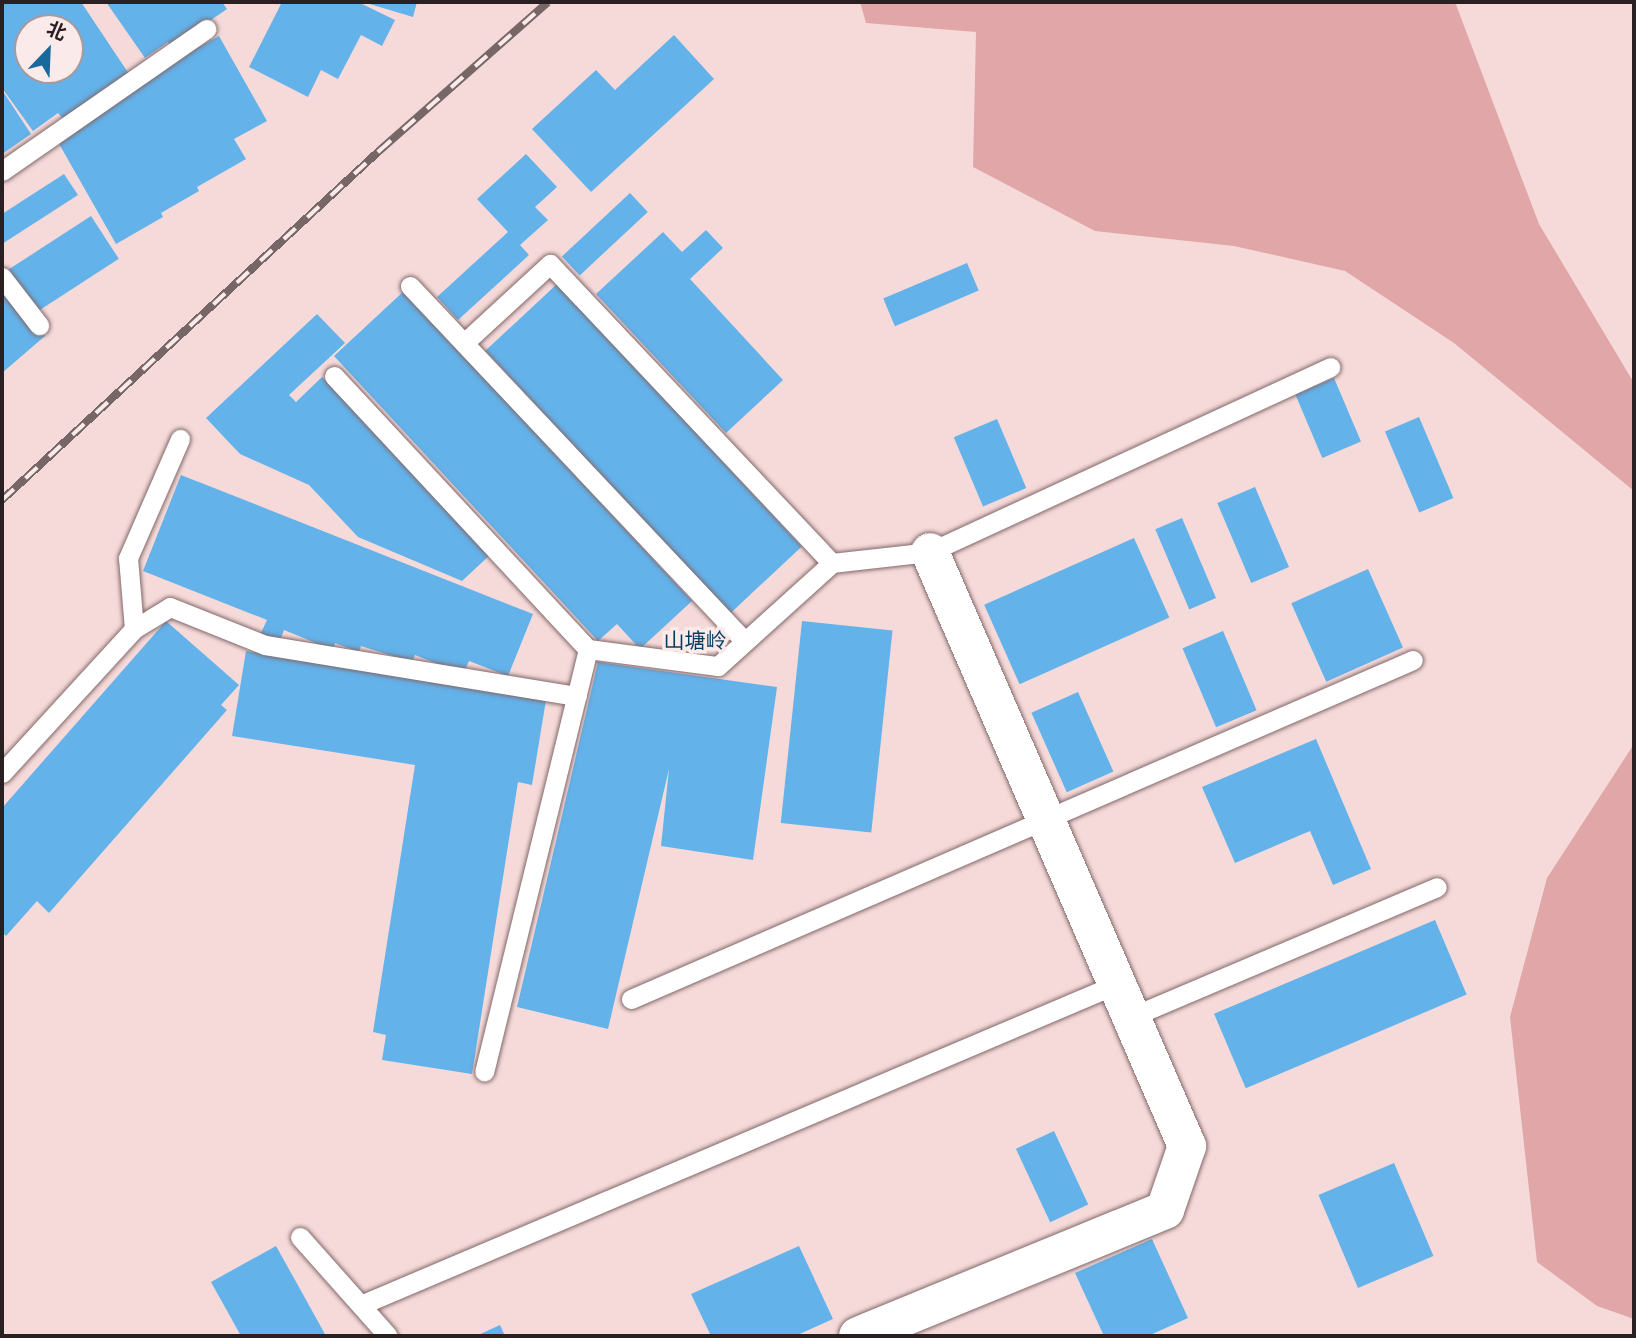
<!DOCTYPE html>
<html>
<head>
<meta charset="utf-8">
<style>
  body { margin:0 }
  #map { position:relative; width:1636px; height:1338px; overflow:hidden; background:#f6dada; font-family:Montserrat,"Noto Sans SC",sans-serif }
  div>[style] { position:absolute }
  .green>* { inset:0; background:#e1a6a7 }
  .building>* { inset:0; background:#63b2ea; transform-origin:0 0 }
  .roads { filter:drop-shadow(0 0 2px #816869) drop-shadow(0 0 2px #816869) }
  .lane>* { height:19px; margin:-9.5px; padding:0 9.5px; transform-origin:9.5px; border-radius:9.5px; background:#fff }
  .street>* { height:38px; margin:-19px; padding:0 19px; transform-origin:19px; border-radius:19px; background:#fff }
  .rail>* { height:8px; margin-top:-4px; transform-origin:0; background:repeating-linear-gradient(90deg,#fbeaea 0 16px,#766 0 32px); box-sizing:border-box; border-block:2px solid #766 }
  span { translate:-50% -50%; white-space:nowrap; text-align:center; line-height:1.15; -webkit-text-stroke:7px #fbeaea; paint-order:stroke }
  .neighbourhood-label { font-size:21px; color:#023d5f }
  .frame { position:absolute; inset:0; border:4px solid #2b2021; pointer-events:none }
  .north { position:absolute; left:14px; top:14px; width:70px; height:70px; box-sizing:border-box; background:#fbeaea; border:2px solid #a8999a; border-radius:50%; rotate:23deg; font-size:19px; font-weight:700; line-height:28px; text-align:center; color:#2b2021 }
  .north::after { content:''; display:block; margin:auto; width:24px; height:32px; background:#196a9c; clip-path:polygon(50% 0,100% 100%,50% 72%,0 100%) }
</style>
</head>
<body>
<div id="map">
  <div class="green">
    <div style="clip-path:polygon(860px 2px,1455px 2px,1539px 224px,1634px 383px,1634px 491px,1454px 343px,1345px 271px,1234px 246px,1095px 231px,973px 167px,976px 32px,866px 23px)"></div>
    <div style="clip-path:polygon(1634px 744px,1634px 1319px,1597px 1306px,1537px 1262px,1510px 1017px,1547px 878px)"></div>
  </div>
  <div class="building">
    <div style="clip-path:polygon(evenodd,2px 2px,81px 2px,129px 74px,65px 121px,58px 113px,33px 131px,2px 88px,2px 2px,28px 28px,70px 28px,70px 70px,28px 70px,28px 28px)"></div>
    <div style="clip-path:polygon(106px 2px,222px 2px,227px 9px,172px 47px,168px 42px,145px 58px)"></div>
    <div style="clip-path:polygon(282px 2px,358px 2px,395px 20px,382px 46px,361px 35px,338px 79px,321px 70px,308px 97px,249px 67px)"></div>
    <div style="clip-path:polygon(363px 2px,417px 2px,413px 17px)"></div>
    <div style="clip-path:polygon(674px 35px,714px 79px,591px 192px,532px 129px,596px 70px,615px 90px)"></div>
    <div style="clip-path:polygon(219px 36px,267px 121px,234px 139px,246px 159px,197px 187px,199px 191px,161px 213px,163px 217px,116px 244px,58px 142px,104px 112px,101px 107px,137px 81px)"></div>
    <div style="clip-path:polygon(4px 93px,31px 134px,2px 154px,2px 95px)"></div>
    <div style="clip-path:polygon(526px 154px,557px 187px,535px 207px,548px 220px,520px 245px,529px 255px,458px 320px,437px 297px,508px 232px,477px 199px)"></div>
    <div style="clip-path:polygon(64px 174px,78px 195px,2px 244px,2px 214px)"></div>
    <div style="left:630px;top:193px;width:26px;height:93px;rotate:47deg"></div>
    <div style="left:91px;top:216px;width:51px;height:101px;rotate:57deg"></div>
    <div style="clip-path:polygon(706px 230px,723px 248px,690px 279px,783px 380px,726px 433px,596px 294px,663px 232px,682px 252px)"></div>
    <div style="left:967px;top:263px;width:30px;height:91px;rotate:67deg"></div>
    <div style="clip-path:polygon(2px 280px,45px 336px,2px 373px)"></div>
    <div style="left:557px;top:284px;width:359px;height:98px;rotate:47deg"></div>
    <div style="clip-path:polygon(404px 291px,692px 601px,640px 649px,617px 624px,598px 641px,334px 356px)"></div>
    <div style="clip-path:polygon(317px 314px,345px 343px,289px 395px,296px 402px,322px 377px,491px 554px,462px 581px,358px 537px,309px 485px,240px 454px,206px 418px)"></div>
    <div style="left:1334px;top:378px;width:69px;height:42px;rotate:67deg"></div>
    <div style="left:1419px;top:417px;width:88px;height:37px;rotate:67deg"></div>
    <div style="left:997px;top:419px;width:75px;height:47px;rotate:67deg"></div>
    <div style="clip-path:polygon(181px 475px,533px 614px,508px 676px,469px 661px,463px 674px,415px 655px,412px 662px,361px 646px,359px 652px,335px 643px,333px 650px,284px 630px,279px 643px,260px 635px,267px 620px,143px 571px)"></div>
    <div style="left:1255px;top:487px;width:87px;height:41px;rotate:67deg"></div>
    <div style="left:1182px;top:518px;width:87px;height:29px;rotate:67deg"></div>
    <div style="left:1134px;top:538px;width:87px;height:164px;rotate:66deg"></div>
    <div style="left:1368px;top:569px;width:86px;height:84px;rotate:66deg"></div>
    <div style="clip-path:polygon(166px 621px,239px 685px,221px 705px,227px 710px,49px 913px,37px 901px,6px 936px,2px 932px,2px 808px)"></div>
    <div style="left:802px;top:621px;width:91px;height:203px;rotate:6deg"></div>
    <div style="left:1223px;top:631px;width:86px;height:44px;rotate:67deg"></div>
    <div style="clip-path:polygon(246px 651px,546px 700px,532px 785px,518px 782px,472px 1074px,382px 1060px,386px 1035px,373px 1032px,415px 765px,232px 736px)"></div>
    <div style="clip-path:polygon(598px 662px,777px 687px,753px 860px,661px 846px,669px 769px,608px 1029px,517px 1007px)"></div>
    <div style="left:1078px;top:692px;width:87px;height:51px;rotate:66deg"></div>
    <div style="clip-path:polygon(1316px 739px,1371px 869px,1333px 885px,1310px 831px,1235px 863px,1202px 787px)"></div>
    <div style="left:1435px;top:920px;width:81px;height:240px;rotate:67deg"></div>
    <div style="left:1054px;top:1131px;width:81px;height:42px;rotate:65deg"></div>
    <div style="left:1394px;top:1163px;width:101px;height:82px;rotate:67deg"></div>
    <div style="clip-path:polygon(1152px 1239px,1188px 1318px,1148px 1336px,1104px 1336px,1075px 1273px)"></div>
    <div style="clip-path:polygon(276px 1246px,295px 1280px,326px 1336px,241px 1336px,211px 1282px)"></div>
    <div style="clip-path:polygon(799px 1246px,833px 1319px,795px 1336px,711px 1336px,691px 1294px)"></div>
    <div style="clip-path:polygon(500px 1325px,505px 1336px,476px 1336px)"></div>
  </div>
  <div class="roads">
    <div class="lane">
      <div style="left:2px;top:171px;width:249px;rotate:-34.8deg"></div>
      <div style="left:2px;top:277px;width:61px;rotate:52.4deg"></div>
      <div style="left:410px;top:286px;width:487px;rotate:46.7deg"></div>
      <div style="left:464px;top:343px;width:117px;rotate:-42.6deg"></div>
      <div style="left:550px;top:264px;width:411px;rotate:46.7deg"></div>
      <div style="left:334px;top:376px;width:373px;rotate:47.1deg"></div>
      <div style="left:588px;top:649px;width:435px;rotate:103.8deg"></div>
      <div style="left:134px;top:629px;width:42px;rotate:-31.4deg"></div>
      <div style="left:170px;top:607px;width:102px;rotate:21.8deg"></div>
      <div style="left:265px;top:645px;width:316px;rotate:9.3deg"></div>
      <div style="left:588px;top:649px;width:131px;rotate:7.5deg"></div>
      <div style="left:718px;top:666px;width:154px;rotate:-42.1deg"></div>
      <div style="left:832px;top:563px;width:99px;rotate:-6.4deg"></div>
      <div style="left:930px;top:552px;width:441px;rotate:-24.8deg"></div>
      <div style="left:2px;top:773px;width:195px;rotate:-47.5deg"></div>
      <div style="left:134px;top:629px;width:71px;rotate:-94.8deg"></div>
      <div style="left:128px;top:558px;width:130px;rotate:-66.4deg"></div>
      <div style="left:631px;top:999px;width:852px;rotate:-23.44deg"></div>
      <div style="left:1131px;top:1017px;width:332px;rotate:-23deg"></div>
      <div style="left:300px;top:1237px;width:132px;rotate:48.4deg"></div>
      <div style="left:363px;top:1304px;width:819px;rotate:-23deg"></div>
    </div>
    <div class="street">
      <div style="left:858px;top:1336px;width:332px;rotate:-22.3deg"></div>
      <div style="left:1165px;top:1210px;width:68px;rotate:-71deg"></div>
      <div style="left:1187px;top:1146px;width:647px;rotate:-113.4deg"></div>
    </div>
  </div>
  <div class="rail">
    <div style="left:2px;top:500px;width:514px;rotate:-42.79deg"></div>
    <div style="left:379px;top:151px;width:225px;rotate:-41.4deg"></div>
  </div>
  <div class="neighbourhood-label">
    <span style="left:695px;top:641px">山塘岭</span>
  </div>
  <div class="frame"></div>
  <div class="north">北</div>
</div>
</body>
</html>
